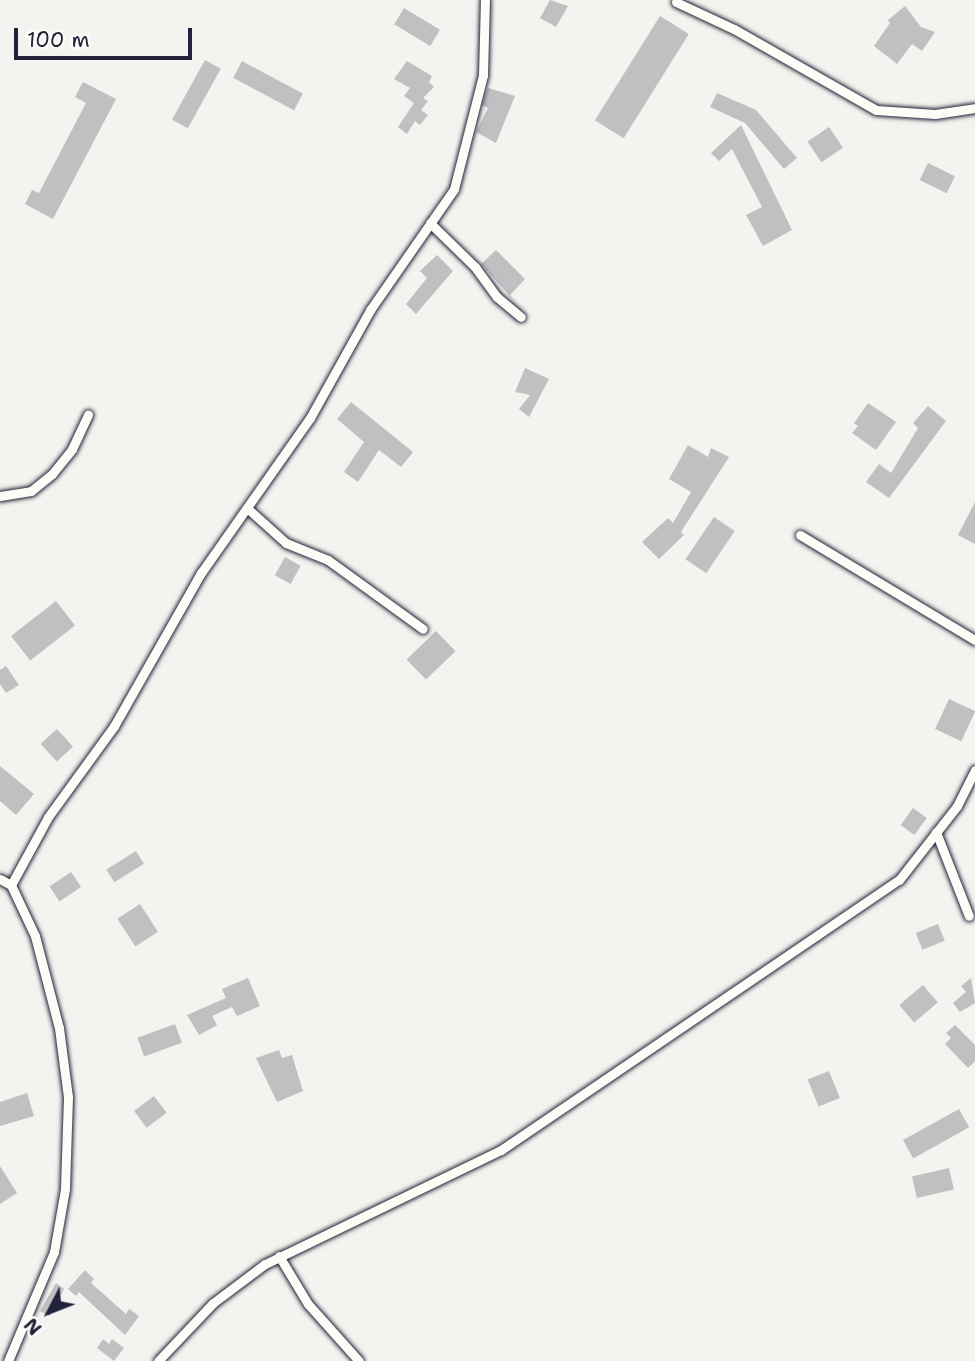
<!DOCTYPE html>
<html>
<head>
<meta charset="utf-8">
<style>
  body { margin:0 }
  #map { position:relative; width:975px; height:1361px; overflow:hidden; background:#f4f3ef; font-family:"Shantell Sans",sans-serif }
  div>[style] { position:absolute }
  .building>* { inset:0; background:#c0bfc2; transform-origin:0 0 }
  .roads { filter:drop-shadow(0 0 2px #22223b) drop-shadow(0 0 2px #22223b) }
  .minor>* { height:9px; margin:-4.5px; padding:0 4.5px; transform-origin:4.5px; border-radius:4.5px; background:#fdfcf7 }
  span { translate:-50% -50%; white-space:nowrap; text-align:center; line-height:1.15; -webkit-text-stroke:6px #fdfcf7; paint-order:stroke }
  .north { position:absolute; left:14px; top:1277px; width:70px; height:70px; -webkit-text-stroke:5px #fdfcf7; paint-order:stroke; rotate:228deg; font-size:19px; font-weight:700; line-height:28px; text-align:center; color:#22223b }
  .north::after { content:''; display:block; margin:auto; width:24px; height:32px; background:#22223b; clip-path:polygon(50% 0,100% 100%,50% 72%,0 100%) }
  .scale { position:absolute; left:14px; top:28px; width:178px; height:32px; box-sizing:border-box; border:4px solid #22223b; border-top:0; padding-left:9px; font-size:21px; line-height:24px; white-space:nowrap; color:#22223b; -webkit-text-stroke:5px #fdfcf7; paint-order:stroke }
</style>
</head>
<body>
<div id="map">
  <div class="building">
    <div style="clip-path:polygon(550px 0,568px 6px,556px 27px,540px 18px)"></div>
    <div style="clip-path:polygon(905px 6px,921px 27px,935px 32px,922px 51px,912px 44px,897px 64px,874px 46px,890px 23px,888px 20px)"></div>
    <div style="left:404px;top:8px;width:42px;height:19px;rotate:31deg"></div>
    <div style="left:660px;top:16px;width:34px;height:123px;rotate:32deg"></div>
    <div style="left:205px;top:60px;width:18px;height:68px;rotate:29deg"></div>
    <div style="left:242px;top:61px;width:69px;height:19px;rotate:28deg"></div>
    <div style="clip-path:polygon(407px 61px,432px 76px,429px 82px,434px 87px,423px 98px,428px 101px,421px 110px,428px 115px,420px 125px,415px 121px,407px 134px,398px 127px,414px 103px,404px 96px,410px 88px,394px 79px)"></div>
    <div style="clip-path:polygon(83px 82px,116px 99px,53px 219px,25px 204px,32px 190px,39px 193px,86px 103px,75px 97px)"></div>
    <div style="clip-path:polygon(488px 88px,515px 96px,496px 143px,476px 132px,488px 108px,482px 105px)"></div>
    <div style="clip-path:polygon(717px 93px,756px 110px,797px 158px,784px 169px,745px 123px,710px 107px)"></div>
    <div style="clip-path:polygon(741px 125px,792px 230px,763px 246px,746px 215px,762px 207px,732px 149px,719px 161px,711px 153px)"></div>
    <div style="left:829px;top:127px;width:25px;height:26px;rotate:56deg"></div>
    <div style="left:928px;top:163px;width:30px;height:19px;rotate:26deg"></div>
    <div style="clip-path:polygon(496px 250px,525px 279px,510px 295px,518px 305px,481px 264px)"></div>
    <div style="clip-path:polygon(437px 255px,453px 271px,416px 314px,406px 304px,427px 278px,420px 271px)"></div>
    <div style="clip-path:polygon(525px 368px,549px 379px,529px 417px,519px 409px,530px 395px,515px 392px)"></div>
    <div style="clip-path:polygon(351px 402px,413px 452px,401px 467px,379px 450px,358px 482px,344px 472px,364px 442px,337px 419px)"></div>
    <div style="clip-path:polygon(868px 403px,896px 422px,876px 450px,852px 433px,858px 426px,854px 423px)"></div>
    <div style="clip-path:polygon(928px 406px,946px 421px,889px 498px,866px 482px,879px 464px,891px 473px,918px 428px,913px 423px)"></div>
    <div style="clip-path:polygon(688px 445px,708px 457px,711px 448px,729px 457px,681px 532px,684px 535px,659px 559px,642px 542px,668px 518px,673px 523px,691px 492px,669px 479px)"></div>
    <div style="clip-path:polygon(975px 502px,975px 544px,958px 535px)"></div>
    <div style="left:714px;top:517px;width:25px;height:51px;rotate:34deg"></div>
    <div style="left:285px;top:557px;width:18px;height:21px;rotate:29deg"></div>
    <div style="left:56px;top:601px;width:31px;height:57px;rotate:52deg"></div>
    <div style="left:436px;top:631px;width:28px;height:41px;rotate:46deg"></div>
    <div style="clip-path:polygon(6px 666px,19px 685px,6px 693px,0 684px,0 670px)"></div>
    <div style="left:949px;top:699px;width:29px;height:33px;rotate:25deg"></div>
    <div style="left:57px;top:729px;width:24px;height:22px;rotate:48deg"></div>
    <div style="clip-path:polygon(0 766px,34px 794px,16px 815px,0 801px)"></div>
    <div style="left:913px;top:808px;width:17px;height:21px;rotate:36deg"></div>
    <div style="left:136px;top:851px;width:15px;height:35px;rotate:58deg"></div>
    <div style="left:71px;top:872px;width:18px;height:26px;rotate:56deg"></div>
    <div style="left:140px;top:904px;width:33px;height:27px;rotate:57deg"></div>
    <div style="left:938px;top:924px;width:18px;height:24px;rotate:68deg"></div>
    <div style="clip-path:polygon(248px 978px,260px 1006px,237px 1016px,232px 1007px,212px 1016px,217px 1025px,199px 1035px,187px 1015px,226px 998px,222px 989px)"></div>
    <div style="clip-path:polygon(971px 978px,975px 1003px,960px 1012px,953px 1003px,966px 992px,961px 986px)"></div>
    <div style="left:923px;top:985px;width:23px;height:31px;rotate:50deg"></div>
    <div style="left:175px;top:1024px;width:20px;height:40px;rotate:70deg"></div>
    <div style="clip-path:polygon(955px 1025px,975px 1045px,975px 1061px,968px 1068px,945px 1044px,951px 1038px,946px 1033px)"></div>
    <div style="clip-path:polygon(279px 1050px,282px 1058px,292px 1055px,303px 1091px,277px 1102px,256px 1058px)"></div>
    <div style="left:829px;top:1071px;width:29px;height:23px;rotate:68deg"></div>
    <div style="clip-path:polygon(27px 1093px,34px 1116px,0 1126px,0 1102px)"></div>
    <div style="left:154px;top:1096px;width:21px;height:25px;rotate:53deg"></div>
    <div style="left:959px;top:1109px;width:21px;height:64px;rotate:61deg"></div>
    <div style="clip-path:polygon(0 1166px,17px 1193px,0 1204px)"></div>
    <div style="left:949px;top:1168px;width:22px;height:38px;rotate:77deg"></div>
    <div style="clip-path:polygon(85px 1270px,94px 1279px,91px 1283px,126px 1314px,129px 1309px,139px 1316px,125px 1335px,79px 1292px,76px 1296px,68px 1289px)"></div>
    <div style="clip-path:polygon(56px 1283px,64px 1289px,50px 1316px,40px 1311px)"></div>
    <div style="clip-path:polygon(103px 1339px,109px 1344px,112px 1339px,124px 1348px,114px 1361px,97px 1348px)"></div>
  </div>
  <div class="roads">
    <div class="minor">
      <div style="left:676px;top:2px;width:64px;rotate:25deg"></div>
      <div style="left:734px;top:29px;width:163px;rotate:29.7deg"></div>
      <div style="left:876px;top:110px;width:59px;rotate:3.9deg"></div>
      <div style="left:935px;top:114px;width:40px;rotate:-8.5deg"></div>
      <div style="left:430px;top:223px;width:63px;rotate:44.4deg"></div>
      <div style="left:475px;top:267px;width:37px;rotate:54deg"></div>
      <div style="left:497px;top:297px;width:31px;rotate:40deg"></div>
      <div style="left:0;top:496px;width:31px;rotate:-9deg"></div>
      <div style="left:31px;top:491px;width:27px;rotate:-39deg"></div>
      <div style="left:52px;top:474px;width:32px;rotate:-51deg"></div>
      <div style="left:72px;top:449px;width:38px;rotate:-65deg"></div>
      <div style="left:247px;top:508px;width:52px;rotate:41.9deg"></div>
      <div style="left:286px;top:543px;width:45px;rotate:22deg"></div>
      <div style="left:328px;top:560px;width:117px;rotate:36deg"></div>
      <div style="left:800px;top:535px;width:204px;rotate:31deg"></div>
      <div style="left:936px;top:832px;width:90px;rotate:68.6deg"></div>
      <div style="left:0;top:879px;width:13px;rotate:29deg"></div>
      <div style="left:11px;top:885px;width:56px;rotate:64.8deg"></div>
      <div style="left:35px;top:936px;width:95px;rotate:75.4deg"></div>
      <div style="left:59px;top:1028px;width:70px;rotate:82.6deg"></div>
      <div style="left:68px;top:1097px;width:92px;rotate:91.9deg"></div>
      <div style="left:65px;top:1189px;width:64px;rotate:99.9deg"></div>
      <div style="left:54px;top:1252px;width:118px;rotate:112.9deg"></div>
      <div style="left:11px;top:885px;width:77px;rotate:-61.4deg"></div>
      <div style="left:48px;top:817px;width:112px;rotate:-54deg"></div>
      <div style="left:114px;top:726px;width:176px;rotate:-60.4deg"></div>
      <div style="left:201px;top:573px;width:189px;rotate:-54.9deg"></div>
      <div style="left:310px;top:418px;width:124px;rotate:-60.9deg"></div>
      <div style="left:370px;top:310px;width:147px;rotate:-55.2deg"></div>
      <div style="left:454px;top:189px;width:118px;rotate:-75.7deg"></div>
      <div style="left:483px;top:75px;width:75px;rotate:-88.5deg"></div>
      <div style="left:279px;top:1256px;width:56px;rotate:58.9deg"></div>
      <div style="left:308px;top:1304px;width:76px;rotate:48.2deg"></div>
      <div style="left:158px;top:1361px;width:80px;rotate:-46.5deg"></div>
      <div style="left:213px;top:1303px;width:65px;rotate:-36.9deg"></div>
      <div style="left:265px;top:1264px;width:262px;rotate:-25.8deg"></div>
      <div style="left:501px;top:1150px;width:481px;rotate:-34.2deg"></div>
      <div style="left:899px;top:880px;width:94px;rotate:-51.9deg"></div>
      <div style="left:957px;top:806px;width:40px;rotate:-63.4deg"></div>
    </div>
  </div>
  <div class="north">N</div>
  <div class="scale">100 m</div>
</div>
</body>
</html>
